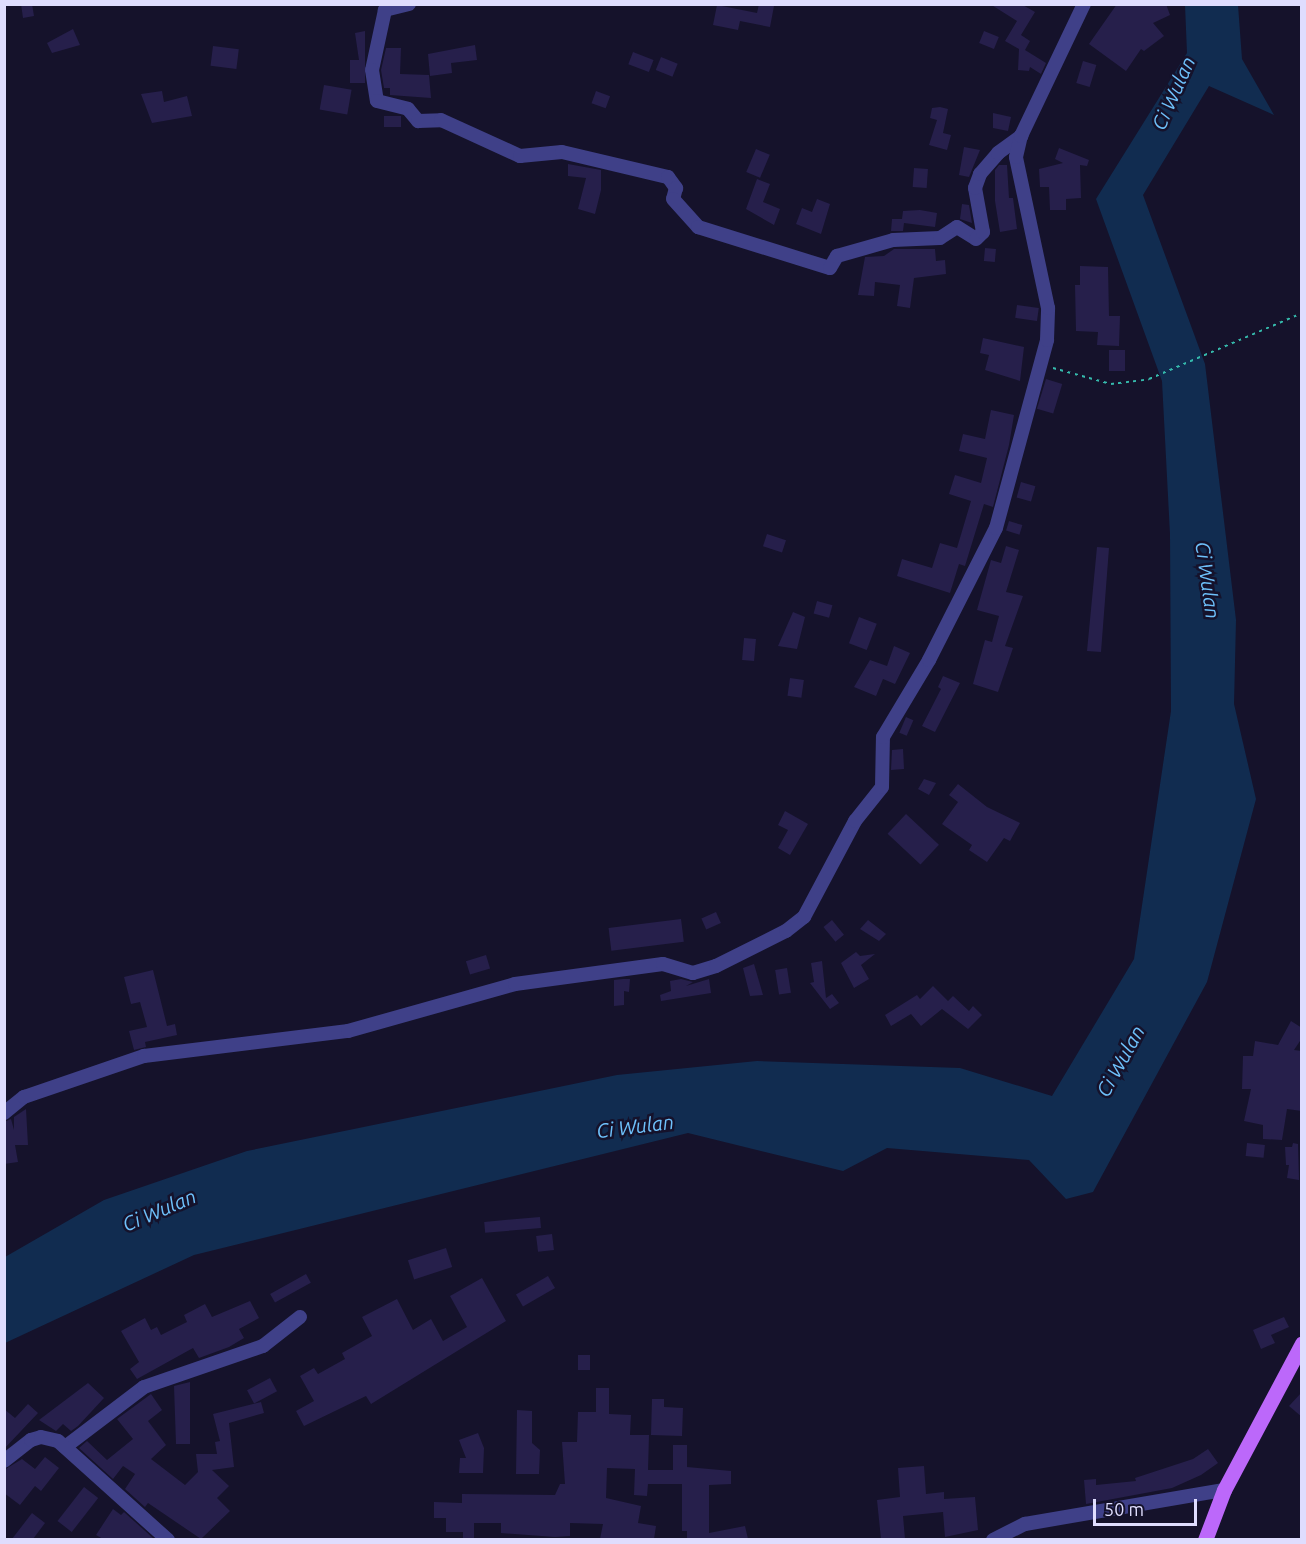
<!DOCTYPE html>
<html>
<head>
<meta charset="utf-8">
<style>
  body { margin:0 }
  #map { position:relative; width:1306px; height:1544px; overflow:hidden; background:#15122b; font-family:Ubuntu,sans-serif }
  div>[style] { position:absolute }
  .water>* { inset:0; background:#112c50 }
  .building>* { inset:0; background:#261f4b; transform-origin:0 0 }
  .path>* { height:2px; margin-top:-1px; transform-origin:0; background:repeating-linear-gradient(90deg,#35baac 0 3px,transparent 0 7.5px) }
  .minor>* { height:14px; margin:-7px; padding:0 7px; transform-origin:7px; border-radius:7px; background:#3f4088 }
  .major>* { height:15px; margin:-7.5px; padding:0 7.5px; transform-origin:7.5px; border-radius:7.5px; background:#bc68fa }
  span { translate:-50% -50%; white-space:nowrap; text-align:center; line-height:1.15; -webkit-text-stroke:5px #15122b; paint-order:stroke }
  .water-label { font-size:20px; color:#6ec1fb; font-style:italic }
  .frame { position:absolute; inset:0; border:6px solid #dfddfe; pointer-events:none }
  .scale { position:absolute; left:1093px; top:1499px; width:104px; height:27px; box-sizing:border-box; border:3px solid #dfddfe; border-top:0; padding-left:8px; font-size:18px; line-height:21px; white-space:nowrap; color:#dfddfe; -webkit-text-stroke:4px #15122b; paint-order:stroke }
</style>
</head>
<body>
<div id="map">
  <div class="water">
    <div style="clip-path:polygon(1185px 5px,1238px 5px,1242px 59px,1274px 115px,1209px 86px,1143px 195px,1205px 364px,1236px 620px,1234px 704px,1256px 799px,1207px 982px,1093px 1192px,1066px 1199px,1029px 1160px,887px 1148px,843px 1171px,688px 1133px,194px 1255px,5px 1343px,5px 1257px,104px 1200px,247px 1151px,617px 1075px,757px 1061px,960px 1068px,1052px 1096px,1134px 959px,1171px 711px,1170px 534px,1162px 381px,1096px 199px,1187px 53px)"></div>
  </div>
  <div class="building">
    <div style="clip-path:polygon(21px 4px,32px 4px,34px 16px,23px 18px)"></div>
    <div style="clip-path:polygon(759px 4px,774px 6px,770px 27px,740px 21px,738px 30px,713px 25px,717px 5px,757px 13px)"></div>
    <div style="clip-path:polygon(990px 4px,1021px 4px,1035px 12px,1021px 35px,1030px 41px,1025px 50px,1046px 63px,1041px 74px,1030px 67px,1029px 71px,1018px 70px,1019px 49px,1005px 41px,1017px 21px)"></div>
    <div style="clip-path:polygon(1117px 4px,1166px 4px,1170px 15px,1153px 23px,1164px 36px,1144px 51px,1141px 49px,1126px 71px,1089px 44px)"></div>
    <div style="clip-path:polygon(73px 29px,80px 45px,52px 53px,47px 43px)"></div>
    <div style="clip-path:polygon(365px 31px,365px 83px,350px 83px,350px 60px,359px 60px,355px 33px)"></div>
    <div style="left:984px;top:31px;width:16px;height:13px;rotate:22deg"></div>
    <div style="clip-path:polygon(475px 45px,477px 60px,451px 63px,452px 73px,430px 76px,428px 54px)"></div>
    <div style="left:213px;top:46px;width:26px;height:20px;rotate:7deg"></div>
    <div style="clip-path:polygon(386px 48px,401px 48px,400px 74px,429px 75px,431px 98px,390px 95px,390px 88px,384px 88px,381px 70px)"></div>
    <div style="left:633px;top:52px;width:22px;height:13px;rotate:21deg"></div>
    <div style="left:661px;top:57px;width:18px;height:14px;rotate:22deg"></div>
    <div style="left:1083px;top:61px;width:14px;height:23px;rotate:17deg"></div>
    <div style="left:324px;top:85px;width:28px;height:25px;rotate:10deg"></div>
    <div style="clip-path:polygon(162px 91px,164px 102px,187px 96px,192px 116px,152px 123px,141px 94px)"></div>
    <div style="left:596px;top:91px;width:15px;height:13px;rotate:20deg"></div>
    <div style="clip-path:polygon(940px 107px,948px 109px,943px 133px,951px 135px,947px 150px,929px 145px,937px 120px,930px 118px,932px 108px)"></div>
    <div style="clip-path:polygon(993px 113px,1011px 117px,1008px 131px,993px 128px)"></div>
    <div style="left:401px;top:116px;width:11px;height:17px;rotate:90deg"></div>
    <div style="clip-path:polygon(964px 147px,980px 150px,969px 177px,959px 175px)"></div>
    <div style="clip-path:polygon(1059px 148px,1089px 160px,1087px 166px,1080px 165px,1081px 198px,1066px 199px,1066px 210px,1050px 210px,1049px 187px,1040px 187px,1039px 169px,1063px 163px,1055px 159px)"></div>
    <div style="left:756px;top:149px;width:15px;height:25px;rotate:23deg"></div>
    <div style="clip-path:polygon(568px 164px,601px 170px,601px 190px,595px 214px,578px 209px,586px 178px,568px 176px)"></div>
    <div style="clip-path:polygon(999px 165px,1007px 165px,1009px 198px,1013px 198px,1017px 229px,1000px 232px,995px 201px,995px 170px)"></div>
    <div style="left:914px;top:168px;width:14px;height:19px;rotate:4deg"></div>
    <div style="clip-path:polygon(757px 179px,770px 184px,763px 202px,780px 209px,774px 225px,746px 209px)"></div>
    <div style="clip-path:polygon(817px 199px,830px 204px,821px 234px,796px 224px,802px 208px,812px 212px)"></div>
    <div style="clip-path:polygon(962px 204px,969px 205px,972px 223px,960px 219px)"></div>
    <div style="clip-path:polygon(920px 210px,937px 213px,935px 227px,904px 223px,903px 231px,891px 231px,892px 219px,902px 219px,903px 211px)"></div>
    <div style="left:985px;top:248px;width:11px;height:13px;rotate:5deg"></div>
    <div style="clip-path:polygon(894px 249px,935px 249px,936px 261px,945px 260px,946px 274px,914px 278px,910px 308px,897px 306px,900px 285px,875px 282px,874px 296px,858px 295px,865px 257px,884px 256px)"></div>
    <div style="clip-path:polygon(1080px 266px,1108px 267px,1109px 316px,1120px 316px,1119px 346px,1097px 345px,1098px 332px,1076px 331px,1075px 285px,1080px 285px)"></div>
    <div style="left:1017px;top:305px;width:22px;height:13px;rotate:8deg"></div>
    <div style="clip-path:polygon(983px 338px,1024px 347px,1020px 381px,985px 370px,989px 355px,980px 353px)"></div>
    <div style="left:1109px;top:350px;width:16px;height:21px"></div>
    <div style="left:1046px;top:379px;width:17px;height:31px;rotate:17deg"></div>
    <div style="clip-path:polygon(991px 410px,1014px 415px,1009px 445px,993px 507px,984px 504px,965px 566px,959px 564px,950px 593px,897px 576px,902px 559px,932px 568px,940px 543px,957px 548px,971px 501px,949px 494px,955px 475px,981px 483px,987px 458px,959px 451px,963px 434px,985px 439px)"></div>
    <div style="left:1021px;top:482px;width:15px;height:16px;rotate:16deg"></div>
    <div style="left:1009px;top:521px;width:14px;height:10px;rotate:17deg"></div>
    <div style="left:767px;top:534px;width:20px;height:13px;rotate:18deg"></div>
    <div style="clip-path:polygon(1006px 546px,1019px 550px,1006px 592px,1023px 596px,1005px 646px,1013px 648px,998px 692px,973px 684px,985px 640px,992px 642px,999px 616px,977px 610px,991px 560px,1001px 563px)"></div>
    <div style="clip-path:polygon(1097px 547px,1109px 548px,1101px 652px,1087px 651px)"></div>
    <div style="left:817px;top:601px;width:16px;height:13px;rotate:15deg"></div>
    <div style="clip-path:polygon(793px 612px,805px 617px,797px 649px,778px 646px)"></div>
    <div style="left:859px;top:617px;width:19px;height:28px;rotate:21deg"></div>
    <div style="left:744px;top:638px;width:12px;height:22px;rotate:5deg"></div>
    <div style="clip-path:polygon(894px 646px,910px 653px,895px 684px,883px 679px,876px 696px,854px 687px,870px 660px,887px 666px)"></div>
    <div style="clip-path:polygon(943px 676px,960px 683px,935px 732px,922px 726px,941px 689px,938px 687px)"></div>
    <div style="left:790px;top:678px;width:14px;height:18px;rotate:8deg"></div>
    <div style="left:906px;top:717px;width:8px;height:17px;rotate:23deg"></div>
    <div style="clip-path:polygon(903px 749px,904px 769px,891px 770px,892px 750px)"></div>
    <div style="clip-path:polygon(924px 779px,936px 783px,929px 795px,918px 789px)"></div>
    <div style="clip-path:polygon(958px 784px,987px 807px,1020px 823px,1010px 841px,1004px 838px,987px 862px,969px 850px,972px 845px,942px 824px,958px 802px,949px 795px)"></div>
    <div style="clip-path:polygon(785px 811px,808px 824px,790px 855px,778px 848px,788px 830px,778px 825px)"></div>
    <div style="left:906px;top:814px;width:45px;height:27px;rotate:43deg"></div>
    <div style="left:716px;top:912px;width:12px;height:16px;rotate:66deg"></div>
    <div style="left:681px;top:919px;width:23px;height:73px;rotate:83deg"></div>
    <div style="left:832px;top:920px;width:19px;height:11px;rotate:51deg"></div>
    <div style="clip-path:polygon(868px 920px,886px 934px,879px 941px,860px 929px)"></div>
    <div style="clip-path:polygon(856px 952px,860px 956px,875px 954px,861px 965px,869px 979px,854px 988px,841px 963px)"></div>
    <div style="left:486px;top:955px;width:14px;height:21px;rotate:73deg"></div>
    <div style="clip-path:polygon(822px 961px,826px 998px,832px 994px,839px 1003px,830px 1009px,810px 983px,814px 982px,811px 963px)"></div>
    <div style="clip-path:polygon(754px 964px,763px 995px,750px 996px,743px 968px)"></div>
    <div style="left:787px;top:968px;width:25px;height:12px;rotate:81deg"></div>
    <div style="clip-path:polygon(153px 970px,167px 1026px,175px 1024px,177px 1035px,145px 1042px,146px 1047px,134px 1050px,129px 1031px,147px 1027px,140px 1002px,131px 1004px,124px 977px)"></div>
    <div style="clip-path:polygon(623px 979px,630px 979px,629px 992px,624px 991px,624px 1005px,614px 1006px,614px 980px)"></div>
    <div style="clip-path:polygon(681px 979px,693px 982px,686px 986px,709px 979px,711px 993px,661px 1001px,660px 995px,671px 991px,670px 981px)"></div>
    <div style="clip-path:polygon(933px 986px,948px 1001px,953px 996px,969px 1011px,973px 1006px,982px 1015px,968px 1029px,942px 1009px,921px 1026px,911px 1014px,891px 1026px,885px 1015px,917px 995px,920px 999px)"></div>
    <div style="clip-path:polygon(1291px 1021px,1302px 1028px,1302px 1038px,1294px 1050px,1302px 1051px,1302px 1111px,1287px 1109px,1282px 1140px,1263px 1139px,1263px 1125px,1244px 1121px,1251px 1089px,1242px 1089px,1243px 1056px,1253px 1056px,1255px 1041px,1278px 1045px)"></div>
    <div style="clip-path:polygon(26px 1109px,28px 1145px,15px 1145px,18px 1162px,4px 1164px,4px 1122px,11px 1119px,14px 1130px,14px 1117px)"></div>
    <div style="left:1247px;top:1143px;width:18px;height:13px;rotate:6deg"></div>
    <div style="clip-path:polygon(1293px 1143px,1298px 1144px,1299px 1180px,1287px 1178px,1289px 1165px,1286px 1165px,1285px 1147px,1292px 1147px)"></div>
    <div style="left:540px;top:1217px;width:11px;height:56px;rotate:85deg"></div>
    <div style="left:552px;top:1234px;width:16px;height:16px;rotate:83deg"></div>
    <div style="left:446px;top:1248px;width:20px;height:40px;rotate:72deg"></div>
    <div style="left:306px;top:1274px;width:10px;height:41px;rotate:61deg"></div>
    <div style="left:548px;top:1276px;width:14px;height:37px;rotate:60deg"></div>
    <div style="clip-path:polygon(482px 1278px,506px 1321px,371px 1404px,366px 1396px,304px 1426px,296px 1411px,314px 1401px,300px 1376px,314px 1368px,318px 1374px,345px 1359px,342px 1353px,372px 1336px,362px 1317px,397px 1299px,413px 1330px,431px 1319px,443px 1341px,467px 1327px,450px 1296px)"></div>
    <div style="clip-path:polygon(250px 1301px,259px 1318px,239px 1329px,244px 1338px,229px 1347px,199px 1358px,193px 1348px,137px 1379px,130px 1369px,139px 1362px,121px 1331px,145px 1318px,151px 1330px,157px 1327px,161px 1335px,187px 1322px,184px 1315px,205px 1304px,212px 1317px)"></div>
    <div style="clip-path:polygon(1284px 1317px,1289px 1327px,1271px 1335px,1275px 1343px,1261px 1349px,1253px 1330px)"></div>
    <div style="left:578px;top:1355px;width:12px;height:15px"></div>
    <div style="left:270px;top:1378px;width:15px;height:26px;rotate:62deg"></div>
    <div style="clip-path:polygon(190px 1382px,190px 1444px,176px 1444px,174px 1386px)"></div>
    <div style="clip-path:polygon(88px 1383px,104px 1398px,78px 1426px,71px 1431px,63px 1424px,56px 1431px,39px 1420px)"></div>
    <div style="clip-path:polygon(596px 1388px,609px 1388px,609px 1414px,631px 1415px,630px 1435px,649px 1435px,648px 1470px,673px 1470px,673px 1445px,687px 1445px,687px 1467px,731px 1471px,731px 1484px,709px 1485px,709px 1533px,745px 1526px,748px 1539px,687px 1539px,687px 1531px,682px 1531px,682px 1484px,648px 1484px,647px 1496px,634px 1495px,635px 1469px,607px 1468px,606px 1498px,641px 1506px,638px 1523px,656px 1526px,654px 1539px,600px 1539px,603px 1524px,570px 1523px,570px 1536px,555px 1537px,501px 1533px,501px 1523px,474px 1523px,474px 1539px,463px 1539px,463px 1532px,446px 1532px,446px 1518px,434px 1518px,434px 1502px,462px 1503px,462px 1494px,555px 1495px,560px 1484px,565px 1484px,562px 1442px,577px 1442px,578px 1412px,596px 1412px)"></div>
    <div style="clip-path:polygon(1302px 1392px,1302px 1417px,1289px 1406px)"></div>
    <div style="clip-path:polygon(151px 1394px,162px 1410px,148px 1421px,166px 1445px,151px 1459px,185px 1485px,198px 1472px,196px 1454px,217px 1454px,215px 1442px,220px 1441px,213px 1414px,261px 1402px,264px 1413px,229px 1423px,234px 1467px,212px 1470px,229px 1486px,217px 1498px,230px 1511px,201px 1539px,148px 1503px,145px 1507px,125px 1489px,135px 1474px,123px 1466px,113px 1479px,79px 1448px,87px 1441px,107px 1460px,133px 1439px,117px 1419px)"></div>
    <div style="clip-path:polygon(652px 1399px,664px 1399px,664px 1407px,683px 1408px,682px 1436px,651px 1435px)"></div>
    <div style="clip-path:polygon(28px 1404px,38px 1413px,4px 1449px,4px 1409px,15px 1418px)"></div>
    <div style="clip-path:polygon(517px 1410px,532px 1411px,532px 1443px,540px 1450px,539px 1474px,516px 1474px)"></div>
    <div style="clip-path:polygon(478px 1433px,484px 1448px,483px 1473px,459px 1473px,460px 1458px,466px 1458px,459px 1440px)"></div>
    <div style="clip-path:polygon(1208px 1449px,1218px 1463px,1201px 1475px,1172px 1488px,1086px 1504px,1084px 1480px,1096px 1479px,1096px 1485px,1136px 1481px,1135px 1478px,1193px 1459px)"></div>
    <div style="clip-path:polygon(45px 1457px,59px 1468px,41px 1491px,35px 1486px,20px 1505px,4px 1493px,4px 1470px,22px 1459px,35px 1469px)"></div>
    <div style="clip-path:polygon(924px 1466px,926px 1494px,944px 1492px,944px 1499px,975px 1497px,978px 1530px,945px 1537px,943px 1512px,903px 1516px,905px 1539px,881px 1539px,877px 1500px,900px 1497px,898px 1468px)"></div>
    <div style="left:84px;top:1487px;width:18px;height:43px;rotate:38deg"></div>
    <div style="clip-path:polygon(113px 1509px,121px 1515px,124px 1512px,154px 1539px,103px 1539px,96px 1535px)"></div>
    <div style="clip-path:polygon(32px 1513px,45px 1523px,33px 1539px,12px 1539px)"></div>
  </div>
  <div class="path">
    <div style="left:1053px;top:368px;width:60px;rotate:15.4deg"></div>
    <div style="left:1111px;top:384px;width:38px;rotate:-7deg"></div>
    <div style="left:1149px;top:379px;width:167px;rotate:-23.3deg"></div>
  </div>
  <div class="minor">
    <div style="left:409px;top:4px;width:25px;rotate:166deg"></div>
    <div style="left:385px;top:10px;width:61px;rotate:102.2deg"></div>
    <div style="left:372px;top:70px;width:31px;rotate:81deg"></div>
    <div style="left:377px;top:101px;width:32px;rotate:14deg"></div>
    <div style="left:408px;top:109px;width:16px;rotate:50deg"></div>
    <div style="left:418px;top:121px;width:23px;rotate:-2deg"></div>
    <div style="left:441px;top:120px;width:87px;rotate:24.5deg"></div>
    <div style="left:520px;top:156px;width:42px;rotate:-5.4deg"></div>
    <div style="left:562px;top:152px;width:109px;rotate:13.3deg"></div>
    <div style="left:668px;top:177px;width:14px;rotate:54deg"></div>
    <div style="left:676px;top:188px;width:11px;rotate:105deg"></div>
    <div style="left:673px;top:199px;width:38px;rotate:48deg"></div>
    <div style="left:698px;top:227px;width:138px;rotate:17.3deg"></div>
    <div style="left:830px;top:268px;width:14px;rotate:-60deg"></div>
    <div style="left:837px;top:256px;width:58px;rotate:-15.9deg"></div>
    <div style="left:893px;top:240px;width:47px;rotate:-2.4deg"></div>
    <div style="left:940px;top:238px;width:20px;rotate:-33deg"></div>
    <div style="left:957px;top:227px;width:22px;rotate:32deg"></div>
    <div style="left:976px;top:239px;width:10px;rotate:-45deg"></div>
    <div style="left:983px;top:232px;width:45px;rotate:-100.3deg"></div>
    <div style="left:975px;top:188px;width:15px;rotate:-70deg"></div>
    <div style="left:980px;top:174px;width:28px;rotate:-49deg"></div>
    <div style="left:998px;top:153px;width:29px;rotate:-36deg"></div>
    <div style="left:4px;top:1113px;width:26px;rotate:-39deg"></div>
    <div style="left:24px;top:1097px;width:127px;rotate:-18.9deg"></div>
    <div style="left:144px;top:1056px;width:206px;rotate:-7deg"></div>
    <div style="left:348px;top:1031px;width:173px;rotate:-15.7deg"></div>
    <div style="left:515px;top:984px;width:149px;rotate:-7.7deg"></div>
    <div style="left:663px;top:964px;width:31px;rotate:17deg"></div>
    <div style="left:693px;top:973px;width:24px;rotate:-17deg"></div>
    <div style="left:716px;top:966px;width:78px;rotate:-26.6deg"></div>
    <div style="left:786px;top:931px;width:23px;rotate:-38deg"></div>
    <div style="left:804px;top:917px;width:109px;rotate:-62deg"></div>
    <div style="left:855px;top:821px;width:43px;rotate:-51.5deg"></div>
    <div style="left:882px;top:787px;width:50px;rotate:-88.9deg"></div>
    <div style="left:883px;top:737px;width:90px;rotate:-59.1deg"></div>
    <div style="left:929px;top:660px;width:148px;rotate:-63.1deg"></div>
    <div style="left:996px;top:528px;width:195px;rotate:-74.8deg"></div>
    <div style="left:1047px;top:340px;width:32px;rotate:-88deg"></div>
    <div style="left:1048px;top:308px;width:154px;rotate:-102deg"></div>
    <div style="left:1016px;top:157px;width:22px;rotate:-77deg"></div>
    <div style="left:1021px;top:136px;width:146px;rotate:-64.5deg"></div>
    <div style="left:65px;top:1447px;width:99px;rotate:-37.2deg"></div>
    <div style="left:144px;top:1387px;width:126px;rotate:-19deg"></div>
    <div style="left:263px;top:1346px;width:47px;rotate:-38.1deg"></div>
    <div style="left:4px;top:1461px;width:34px;rotate:-38deg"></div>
    <div style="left:31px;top:1440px;width:10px;rotate:-17deg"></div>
    <div style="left:41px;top:1437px;width:17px;rotate:13deg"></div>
    <div style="left:58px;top:1441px;width:148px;rotate:42deg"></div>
    <div style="left:993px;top:1540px;width:36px;rotate:-27deg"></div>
    <div style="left:1025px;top:1524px;width:202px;rotate:-9.7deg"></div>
  </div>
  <div class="major">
    <div style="left:1205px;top:1540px;width:53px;rotate:-69.2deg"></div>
    <div style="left:1224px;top:1490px;width:166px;rotate:-62deg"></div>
  </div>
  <div class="water-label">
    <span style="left:1173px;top:93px;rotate:-66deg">Ci Wulan</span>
    <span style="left:1208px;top:580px;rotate:82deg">Ci Wulan</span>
    <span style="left:1120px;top:1061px;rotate:-61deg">Ci Wulan</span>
    <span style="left:635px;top:1126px;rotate:-7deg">Ci Wulan</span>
    <span style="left:159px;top:1210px;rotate:-23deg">Ci Wulan</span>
  </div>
  <div class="frame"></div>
  <div class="scale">50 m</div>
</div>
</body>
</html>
